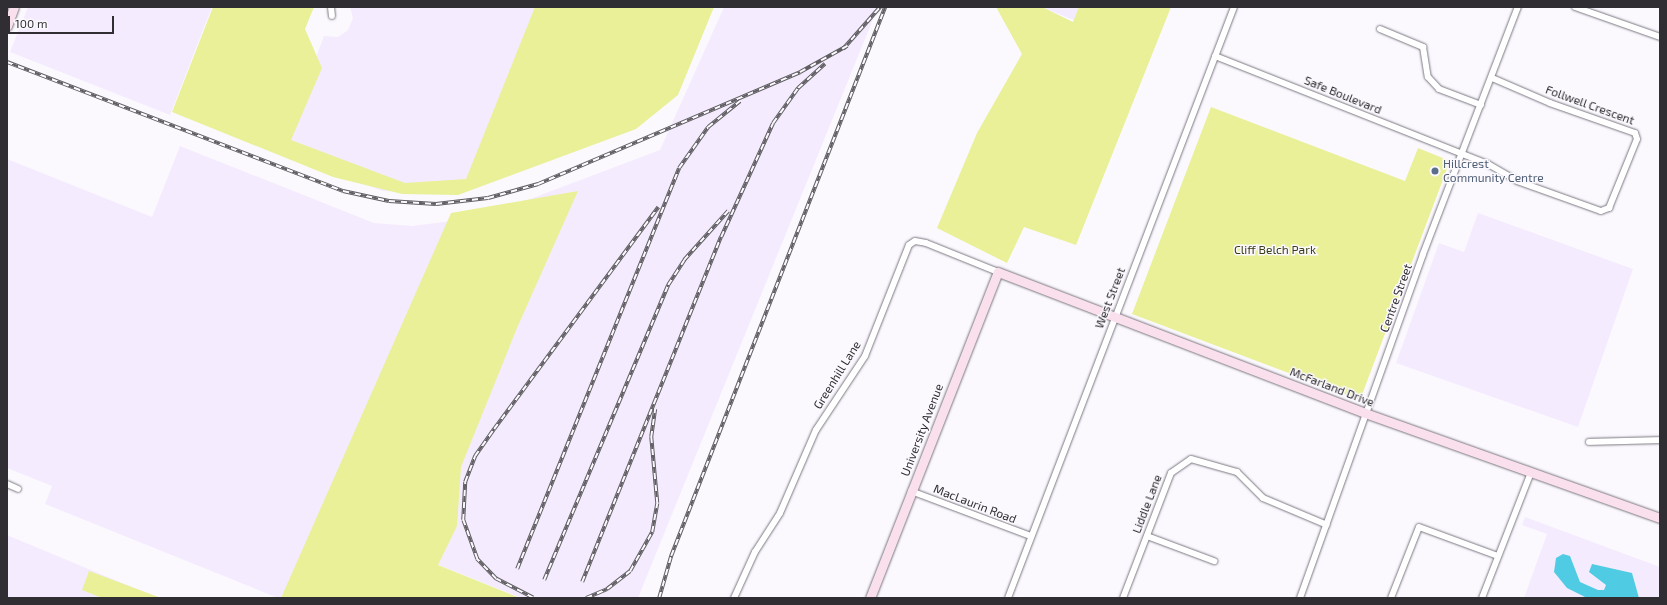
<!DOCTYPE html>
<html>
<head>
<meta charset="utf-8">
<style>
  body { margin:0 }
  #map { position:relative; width:1667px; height:605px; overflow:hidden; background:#fbf9fe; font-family:"Exo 2",sans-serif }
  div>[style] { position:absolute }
  .built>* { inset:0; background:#f4ecfe }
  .green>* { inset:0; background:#e9f097 }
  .water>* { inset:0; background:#4fcce3 }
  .roads { filter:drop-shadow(0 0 1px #7b7780) drop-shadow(0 0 1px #7b7780) }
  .street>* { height:6px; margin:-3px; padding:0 3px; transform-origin:3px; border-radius:3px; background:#fff }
  .secondary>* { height:9px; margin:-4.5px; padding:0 4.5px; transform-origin:4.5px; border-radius:4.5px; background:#fae0ed }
  .rail>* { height:3.5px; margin-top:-1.75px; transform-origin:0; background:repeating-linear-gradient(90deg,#fbf9fe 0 6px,#605e62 0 12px); box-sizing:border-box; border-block:1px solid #605e62 }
  .dots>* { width:11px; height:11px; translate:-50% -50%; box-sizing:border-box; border:2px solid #fbf9fe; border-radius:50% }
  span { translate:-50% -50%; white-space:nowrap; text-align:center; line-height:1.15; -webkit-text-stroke:3px #fbf9fe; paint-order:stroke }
  .street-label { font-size:12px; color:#302e32 }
  .service-label { font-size:12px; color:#4e5e75 }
  .left { translate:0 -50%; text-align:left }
  .park-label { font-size:12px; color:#3a3d17 }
  .frame { position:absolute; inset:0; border:8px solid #302e32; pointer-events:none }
  .scale { position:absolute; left:8px; top:16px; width:106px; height:18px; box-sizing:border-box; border:2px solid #302e32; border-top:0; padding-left:5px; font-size:12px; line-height:14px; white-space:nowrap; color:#302e32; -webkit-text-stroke:3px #fbf9fe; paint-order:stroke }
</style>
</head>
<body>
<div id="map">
  <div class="built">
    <div style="clip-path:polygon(28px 7px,212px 7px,170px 115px,10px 52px)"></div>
    <div style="clip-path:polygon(350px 7px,540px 7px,474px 180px,414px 192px,383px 191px,280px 153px,324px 36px,338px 37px,348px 30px,353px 18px)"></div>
    <div style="clip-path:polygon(724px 7px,878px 7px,638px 598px,521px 598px,409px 553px,390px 598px,278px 598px,45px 504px,52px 486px,7px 468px,7px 159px,152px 217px,180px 146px,374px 223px,412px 226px,452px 221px,530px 199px,660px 150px)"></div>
    <div style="clip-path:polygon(1041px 7px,1085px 7px,1079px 22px)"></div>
    <div style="clip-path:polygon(1478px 213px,1633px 269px,1578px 427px,1396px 363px,1439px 243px,1464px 252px)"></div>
    <div style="clip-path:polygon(1525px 517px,1660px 567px,1660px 598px,1524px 598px,1547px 534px,1522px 525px)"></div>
    <div style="clip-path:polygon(7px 535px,158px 598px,7px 598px)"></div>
  </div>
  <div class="green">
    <div style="clip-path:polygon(213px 7px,314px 7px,305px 29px,322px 68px,291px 140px,405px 183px,466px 179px,535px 7px,714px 7px,678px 95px,636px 129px,458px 195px,402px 194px,333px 177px,172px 112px)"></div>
    <div style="clip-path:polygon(996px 7px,1042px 7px,1073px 22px,1079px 7px,1171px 7px,1076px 245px,1024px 227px,1007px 263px,937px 228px,977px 133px,1022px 54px)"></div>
    <div style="clip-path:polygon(1211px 107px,1405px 181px,1418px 148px,1450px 161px,1360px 400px,1132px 314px)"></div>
    <div style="clip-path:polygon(578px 191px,517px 328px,461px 467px,457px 526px,438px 565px,520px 598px,281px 598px,451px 213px)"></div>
    <div style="clip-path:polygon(89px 571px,161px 598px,102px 598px,82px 590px)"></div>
  </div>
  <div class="water">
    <div style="clip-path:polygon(1563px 554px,1570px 556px,1580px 582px,1598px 590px,1604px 590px,1606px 585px,1589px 572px,1592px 564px,1632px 573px,1639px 598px,1587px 598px,1567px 588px,1554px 572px,1556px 558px)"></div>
  </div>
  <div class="roads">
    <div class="street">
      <div style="left:331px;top:7px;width:9px;rotate:84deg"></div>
      <div style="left:1575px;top:7px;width:90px;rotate:19.4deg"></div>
      <div style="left:1380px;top:29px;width:47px;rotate:22.7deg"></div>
      <div style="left:1423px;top:47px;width:30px;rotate:81deg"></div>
      <div style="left:1428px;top:77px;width:16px;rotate:47deg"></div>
      <div style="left:1439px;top:89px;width:45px;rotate:20.9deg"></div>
      <div style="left:1215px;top:56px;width:294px;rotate:21.6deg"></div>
      <div style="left:1488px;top:164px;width:34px;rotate:30deg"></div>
      <div style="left:1517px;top:181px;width:89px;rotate:19.7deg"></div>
      <div style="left:1601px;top:211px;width:9px;rotate:-21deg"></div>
      <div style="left:1609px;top:208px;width:74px;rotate:-67.9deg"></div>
      <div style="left:1637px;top:139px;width:6px;rotate:-108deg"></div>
      <div style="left:1635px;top:133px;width:90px;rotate:-160.6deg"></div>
      <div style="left:1550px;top:103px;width:63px;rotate:-156.7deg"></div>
      <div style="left:1589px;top:442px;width:71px;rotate:-1.6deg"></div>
      <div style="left:7px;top:484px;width:12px;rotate:24deg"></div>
      <div style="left:911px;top:491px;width:128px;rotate:20.6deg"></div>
      <div style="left:1147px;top:536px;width:72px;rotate:20.5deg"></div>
      <div style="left:734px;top:598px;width:51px;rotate:-65.5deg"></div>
      <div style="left:755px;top:552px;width:46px;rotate:-57.3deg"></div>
      <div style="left:780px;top:513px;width:90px;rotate:-66.6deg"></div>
      <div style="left:816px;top:430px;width:89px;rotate:-56.5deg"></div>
      <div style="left:865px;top:356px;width:119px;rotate:-68.4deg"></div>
      <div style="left:909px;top:245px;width:7px;rotate:-34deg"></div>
      <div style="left:915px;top:241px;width:11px;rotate:10deg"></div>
      <div style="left:926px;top:243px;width:78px;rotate:21.9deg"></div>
      <div style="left:1008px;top:598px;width:633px;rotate:-69.07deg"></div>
      <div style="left:1123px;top:598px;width:134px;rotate:-69deg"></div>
      <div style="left:1171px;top:473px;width:24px;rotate:-35deg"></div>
      <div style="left:1191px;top:459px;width:48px;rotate:15.8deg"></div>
      <div style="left:1237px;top:472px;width:37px;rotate:45deg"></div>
      <div style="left:1263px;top:498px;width:69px;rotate:22.9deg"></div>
      <div style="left:1300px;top:598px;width:365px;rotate:-70.3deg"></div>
      <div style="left:1423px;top:254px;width:265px;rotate:-69deg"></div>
      <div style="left:1391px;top:598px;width:76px;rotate:-68.5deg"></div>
      <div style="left:1419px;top:527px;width:84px;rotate:20.2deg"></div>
      <div style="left:1482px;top:598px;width:135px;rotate:-68.7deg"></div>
    </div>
    <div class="secondary">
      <div style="left:7px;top:26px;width:20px;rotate:-70deg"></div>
      <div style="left:870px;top:598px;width:350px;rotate:-68.6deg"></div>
      <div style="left:998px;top:272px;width:393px;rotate:21deg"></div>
      <div style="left:1365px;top:413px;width:313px;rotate:19.6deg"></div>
    </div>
  </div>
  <div class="rail">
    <div style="left:843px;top:49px;width:56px;rotate:-48.6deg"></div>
    <div style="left:7px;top:62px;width:360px;rotate:21deg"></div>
    <div style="left:343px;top:191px;width:47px;rotate:12.3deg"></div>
    <div style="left:389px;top:201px;width:47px;rotate:3.7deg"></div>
    <div style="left:436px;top:204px;width:52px;rotate:-6.6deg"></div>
    <div style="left:488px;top:198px;width:52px;rotate:-15.6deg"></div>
    <div style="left:538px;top:184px;width:285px;rotate:-23.1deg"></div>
    <div style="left:800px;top:72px;width:54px;rotate:-29deg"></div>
    <div style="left:517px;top:569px;width:432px;rotate:-68deg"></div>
    <div style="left:679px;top:168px;width:50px;rotate:-54.7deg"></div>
    <div style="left:708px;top:127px;width:41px;rotate:-39.1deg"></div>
    <div style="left:544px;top:580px;width:320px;rotate:-67.2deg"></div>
    <div style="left:668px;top:285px;width:30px;rotate:-57deg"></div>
    <div style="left:684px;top:260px;width:66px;rotate:-48.1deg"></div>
    <div style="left:582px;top:582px;width:372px;rotate:-68.1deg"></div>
    <div style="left:721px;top:237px;width:125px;rotate:-65.5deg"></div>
    <div style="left:773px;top:123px;width:43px;rotate:-54.5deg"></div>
    <div style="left:798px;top:88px;width:36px;rotate:-42deg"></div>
    <div style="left:533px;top:598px;width:42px;rotate:-152.8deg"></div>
    <div style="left:496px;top:579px;width:28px;rotate:-134deg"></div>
    <div style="left:477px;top:559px;width:41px;rotate:-109.7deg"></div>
    <div style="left:463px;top:520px;width:38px;rotate:-87deg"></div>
    <div style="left:465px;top:482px;width:28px;rotate:-69deg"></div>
    <div style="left:475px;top:456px;width:33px;rotate:-55deg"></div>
    <div style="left:494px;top:429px;width:276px;rotate:-53.5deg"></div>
    <div style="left:586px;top:598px;width:23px;rotate:-23deg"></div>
    <div style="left:607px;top:589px;width:29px;rotate:-38deg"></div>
    <div style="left:630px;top:571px;width:45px;rotate:-60.6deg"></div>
    <div style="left:652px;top:532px;width:29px;rotate:-80deg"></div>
    <div style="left:657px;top:503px;width:66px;rotate:-95.2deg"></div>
    <div style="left:651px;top:437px;width:28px;rotate:-82deg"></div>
    <div style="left:659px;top:598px;width:44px;rotate:-74.1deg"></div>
    <div style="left:671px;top:556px;width:589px;rotate:-68.7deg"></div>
  </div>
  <div class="dots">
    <div style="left:1435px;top:171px;background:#5c6f8a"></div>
  </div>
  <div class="street-label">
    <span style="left:1343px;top:95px;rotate:22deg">Safe Boulevard</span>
    <span style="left:1590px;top:105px;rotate:20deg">Follwell Crescent</span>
    <span style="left:1110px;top:298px;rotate:-69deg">West Street</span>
    <span style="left:1396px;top:298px;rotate:-70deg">Centre Street</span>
    <span style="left:837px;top:375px;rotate:-58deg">Greenhill Lane</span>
    <span style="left:1332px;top:387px;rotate:21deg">McFarland Drive</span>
    <span style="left:922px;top:430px;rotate:-69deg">University Avenue</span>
    <span style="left:975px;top:504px;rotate:21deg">MacLaurin Road</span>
    <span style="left:1147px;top:504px;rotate:-69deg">Liddle Lane</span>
  </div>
  <div class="service-label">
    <span class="left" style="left:1443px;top:171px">Hillcrest<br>Community Centre</span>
  </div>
  <div class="park-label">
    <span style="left:1275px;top:250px">Cliff Belch Park</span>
  </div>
  <div class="frame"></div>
  <div class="scale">100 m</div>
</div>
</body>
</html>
